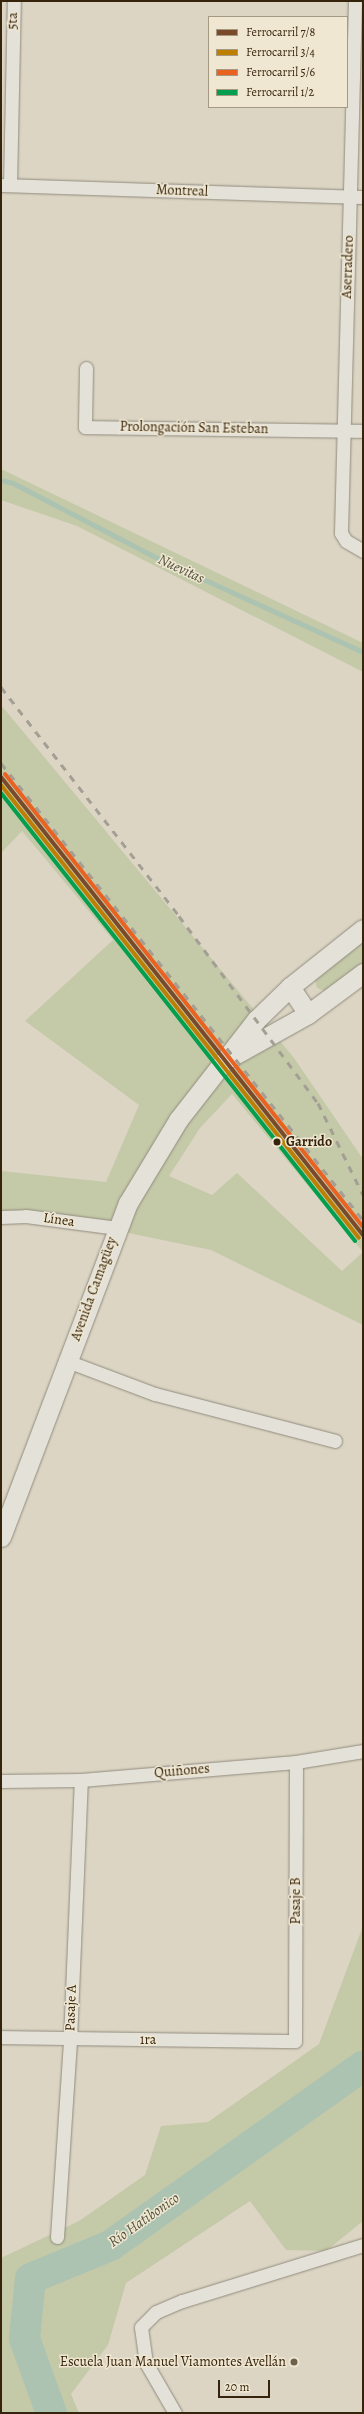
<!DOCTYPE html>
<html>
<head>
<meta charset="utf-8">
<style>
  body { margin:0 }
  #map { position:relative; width:364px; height:2414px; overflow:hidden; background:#dcd5c4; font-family:Alegreya,serif }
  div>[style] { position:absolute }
  .green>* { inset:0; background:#c4c9a8 }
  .stream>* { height:5px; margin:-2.5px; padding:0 2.5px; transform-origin:2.5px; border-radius:2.5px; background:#acc3b2 }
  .river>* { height:31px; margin:-15.5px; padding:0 15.5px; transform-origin:15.5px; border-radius:15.5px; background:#acc3b2 }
  .roads { filter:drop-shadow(0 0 1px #918b7e) drop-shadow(0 0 1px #918b7e) }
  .minor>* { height:13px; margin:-6.5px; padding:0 6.5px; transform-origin:6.5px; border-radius:6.5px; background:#e4e1d8 }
  .secondary>* { height:19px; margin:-9.5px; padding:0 9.5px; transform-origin:9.5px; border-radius:9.5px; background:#e4e1d8 }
  .rail>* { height:3px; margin-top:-1.5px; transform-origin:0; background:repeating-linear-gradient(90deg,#a49f95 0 7px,transparent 0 14px) }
  .rail-1>* { height:4px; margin:-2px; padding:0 2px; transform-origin:2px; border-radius:2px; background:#7a4b2a }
  .rail-2>* { height:4px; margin:-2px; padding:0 2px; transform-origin:2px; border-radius:2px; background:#bd7f03 }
  .rail-3>* { height:4px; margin:-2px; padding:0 2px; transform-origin:2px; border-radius:2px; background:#e96221 }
  .rail-4>* { height:4px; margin:-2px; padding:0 2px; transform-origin:2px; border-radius:2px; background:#039f4e }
  .dots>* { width:11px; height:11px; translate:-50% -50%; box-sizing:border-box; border:2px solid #efe7d2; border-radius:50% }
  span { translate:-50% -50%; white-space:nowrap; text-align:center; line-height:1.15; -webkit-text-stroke:3px #efe7d2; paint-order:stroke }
  .street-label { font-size:14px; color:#36230b }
  .stop-label { font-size:14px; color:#36230b; font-weight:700 }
  .left { translate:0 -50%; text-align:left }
  .poi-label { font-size:14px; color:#36230b }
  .right { translate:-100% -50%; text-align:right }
  .water-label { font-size:15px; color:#53513b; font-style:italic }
  .frame { position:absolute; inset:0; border:2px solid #36230b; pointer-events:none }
  .legend { position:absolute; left:208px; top:16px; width:140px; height:92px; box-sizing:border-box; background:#efe7d2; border:1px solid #a59982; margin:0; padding:5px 7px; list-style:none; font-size:12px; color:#36230b }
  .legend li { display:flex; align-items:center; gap:8px; height:20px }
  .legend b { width:20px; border:1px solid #a59982 }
  .scale { position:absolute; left:218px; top:2380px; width:52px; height:18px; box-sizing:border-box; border:2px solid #36230b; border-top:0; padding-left:5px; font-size:12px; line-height:14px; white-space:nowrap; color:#36230b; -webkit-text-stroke:3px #efe7d2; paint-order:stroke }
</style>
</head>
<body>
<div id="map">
  <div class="green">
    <div style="clip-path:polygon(1px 469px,363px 643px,363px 672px,77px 526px,1px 500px)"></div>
    <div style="clip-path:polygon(evenodd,1px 705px,294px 1058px,363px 1159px,363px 1325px,211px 1250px,31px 1213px,1px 1215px,1px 1171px,106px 1182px,139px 1105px,25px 1021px,113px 940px,22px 831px,1px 853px,1px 705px,232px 1094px,363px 1252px,342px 1271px,237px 1173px,212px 1195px,169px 1176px,200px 1128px,232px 1094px)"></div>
    <div style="clip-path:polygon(363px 939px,363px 964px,328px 992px,317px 988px,314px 976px)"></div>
    <div style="clip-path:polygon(363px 1926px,363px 2221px,326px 2251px,286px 2250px,250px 2201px,126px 2283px,108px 2345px,71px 2394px,79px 2413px,1px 2413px,1px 2258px,79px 2221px,145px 2175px,161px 2126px,208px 2122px,319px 2044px)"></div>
  </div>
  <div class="stream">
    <div style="left:1px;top:480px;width:12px;rotate:14deg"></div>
    <div style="left:13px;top:483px;width:158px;rotate:27.5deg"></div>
    <div style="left:153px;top:556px;width:231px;rotate:24.6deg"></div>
  </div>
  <div class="river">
    <div style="left:51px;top:2413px;width:80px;rotate:-109.8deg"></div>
    <div style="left:24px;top:2338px;width:60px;rotate:-84.3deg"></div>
    <div style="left:30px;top:2278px;width:87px;rotate:-22.4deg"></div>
    <div style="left:110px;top:2245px;width:310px;rotate:-35.4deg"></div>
  </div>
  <div class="roads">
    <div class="minor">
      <div style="left:355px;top:1px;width:532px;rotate:91.51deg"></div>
      <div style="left:341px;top:533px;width:9px;rotate:58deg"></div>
      <div style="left:346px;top:541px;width:20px;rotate:30deg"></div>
      <div style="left:1px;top:185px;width:362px;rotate:1.9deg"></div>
      <div style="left:10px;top:185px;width:184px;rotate:-88.8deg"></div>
      <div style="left:86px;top:368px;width:59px;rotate:91deg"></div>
      <div style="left:85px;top:427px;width:278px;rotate:0.8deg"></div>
      <div style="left:1px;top:1217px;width:25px;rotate:-2deg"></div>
      <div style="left:26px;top:1216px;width:92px;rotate:7.5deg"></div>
      <div style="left:67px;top:1361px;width:94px;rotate:20.6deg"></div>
      <div style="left:155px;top:1394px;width:186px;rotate:14.6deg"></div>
      <div style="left:1px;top:1781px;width:80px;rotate:-0.7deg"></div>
      <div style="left:81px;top:1780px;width:216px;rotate:-4.8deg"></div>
      <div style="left:296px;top:1762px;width:68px;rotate:-9.3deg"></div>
      <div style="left:1px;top:2037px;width:294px;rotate:0.8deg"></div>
      <div style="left:295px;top:2041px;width:279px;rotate:-89.8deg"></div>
      <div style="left:57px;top:2237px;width:197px;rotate:-86.2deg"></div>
      <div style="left:70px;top:2040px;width:260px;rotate:-87.6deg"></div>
      <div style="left:175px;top:2413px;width:58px;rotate:-120.1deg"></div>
      <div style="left:146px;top:2363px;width:36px;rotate:-98deg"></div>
      <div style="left:141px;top:2327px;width:21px;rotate:-45deg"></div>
      <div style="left:156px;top:2312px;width:28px;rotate:-23deg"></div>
      <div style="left:182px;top:2301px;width:189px;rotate:-17.2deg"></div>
    </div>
    <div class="secondary">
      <div style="left:290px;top:987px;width:32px;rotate:56deg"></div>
      <div style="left:229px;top:1058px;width:90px;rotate:-29.1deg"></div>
      <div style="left:308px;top:1014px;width:69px;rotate:-36.7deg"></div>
      <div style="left:1px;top:1537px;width:357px;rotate:-69.2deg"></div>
      <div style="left:128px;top:1203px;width:97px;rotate:-58.9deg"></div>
      <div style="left:178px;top:1120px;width:127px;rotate:-52deg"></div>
      <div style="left:256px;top:1020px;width:47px;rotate:-44.1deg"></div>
      <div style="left:290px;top:987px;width:93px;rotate:-38.5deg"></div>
    </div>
  </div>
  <div class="rail">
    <div style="left:1px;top:687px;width:290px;rotate:52.1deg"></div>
    <div style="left:179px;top:916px;width:233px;rotate:53.4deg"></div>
    <div style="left:318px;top:1103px;width:102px;rotate:63.9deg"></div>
    <div style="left:1px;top:763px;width:583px;rotate:51.62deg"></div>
  </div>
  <div class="rail-1">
    <div style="left:1px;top:777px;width:584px;rotate:51.68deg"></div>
  </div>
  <div class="rail-2">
    <div style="left:1px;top:785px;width:577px;rotate:51.68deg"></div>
  </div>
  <div class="rail-3">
    <div style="left:5px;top:774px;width:577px;rotate:51.68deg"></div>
  </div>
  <div class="rail-4">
    <div style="left:1px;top:793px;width:571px;rotate:51.68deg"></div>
  </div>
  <div class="dots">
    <div style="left:277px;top:1142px;background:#36230b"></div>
    <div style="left:294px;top:2362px;background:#70614c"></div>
  </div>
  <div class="street-label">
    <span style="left:13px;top:21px;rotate:-89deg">5ta</span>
    <span style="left:182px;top:191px;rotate:2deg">Montreal</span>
    <span style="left:348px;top:267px;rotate:-88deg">Aserradero</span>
    <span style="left:194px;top:428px;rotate:1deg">Prolongación San Esteban</span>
    <span style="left:59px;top:1220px;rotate:8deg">Línea</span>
    <span style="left:94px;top:1289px;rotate:-70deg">Avenida Camagüey</span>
    <span style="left:182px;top:1771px;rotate:-5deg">Quiñones</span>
    <span style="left:296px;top:1901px;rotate:-90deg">Pasaje B</span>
    <span style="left:71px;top:2008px;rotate:-88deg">Pasaje A</span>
    <span style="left:148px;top:2040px">1ra</span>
  </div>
  <div class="stop-label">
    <span class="left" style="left:286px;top:1142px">Garrido</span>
  </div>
  <div class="poi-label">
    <span class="right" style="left:286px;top:2362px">Escuela Juan Manuel Viamontes Avellán</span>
  </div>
  <div class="water-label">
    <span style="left:181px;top:569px;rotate:25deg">Nuevitas</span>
    <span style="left:144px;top:2220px;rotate:-35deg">Río Hatibonico</span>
  </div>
  <div class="frame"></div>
  <ul class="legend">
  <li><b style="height:5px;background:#7a4b2a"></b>Ferrocarril 7/8</li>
  <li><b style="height:5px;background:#bd7f03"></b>Ferrocarril 3/4</li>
  <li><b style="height:5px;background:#e96221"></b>Ferrocarril 5/6</li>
  <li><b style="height:5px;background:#039f4e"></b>Ferrocarril 1/2</li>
  </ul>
  <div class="scale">20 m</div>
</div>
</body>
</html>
